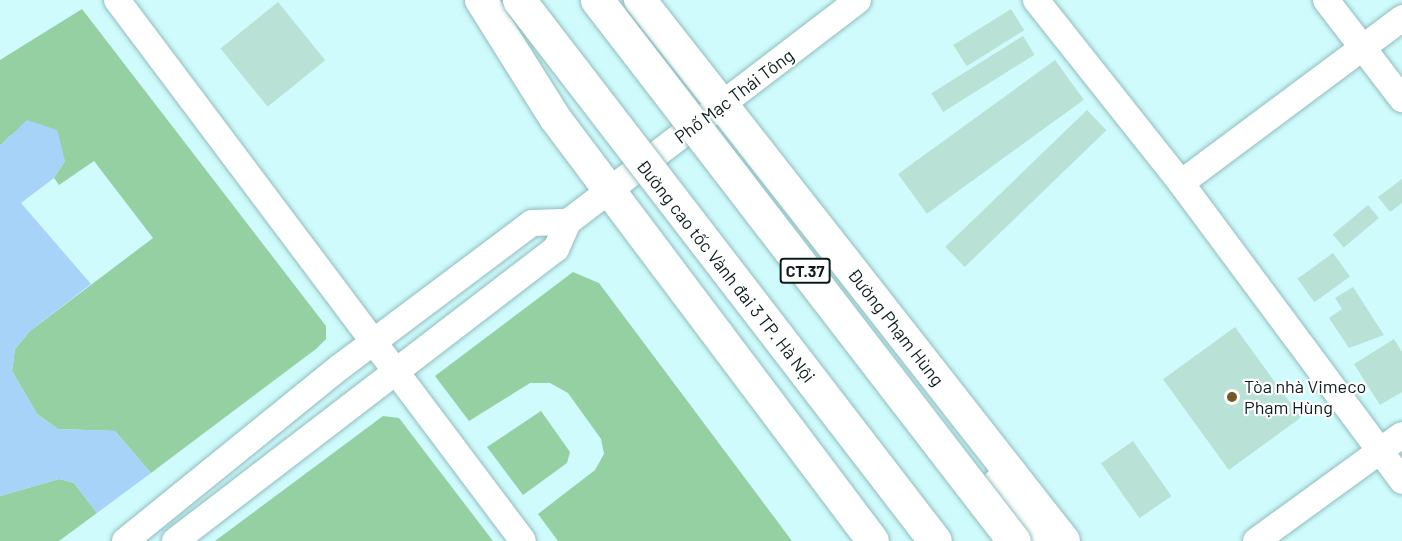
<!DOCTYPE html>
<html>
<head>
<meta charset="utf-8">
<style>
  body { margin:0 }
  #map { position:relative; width:1402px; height:541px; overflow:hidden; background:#cffbfc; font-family:Barlow,sans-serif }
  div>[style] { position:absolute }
  .forest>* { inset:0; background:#95d0a3 }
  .water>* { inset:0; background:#a8d3f9 }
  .building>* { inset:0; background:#b9e1d5; transform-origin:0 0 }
  .roads { filter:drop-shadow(0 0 2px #92bcbe) drop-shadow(0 0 2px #92bcbe) }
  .minor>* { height:26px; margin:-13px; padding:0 13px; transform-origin:13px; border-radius:13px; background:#fff }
  .major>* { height:32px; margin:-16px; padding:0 16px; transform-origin:16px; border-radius:16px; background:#fff }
  .highway>* { height:33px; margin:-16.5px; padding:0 16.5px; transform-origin:16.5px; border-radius:16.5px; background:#fff }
  .bridges { filter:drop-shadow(0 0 2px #92bcbe) drop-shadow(0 0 2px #92bcbe) }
  .highway-bridge>* { height:33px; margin:-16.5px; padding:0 16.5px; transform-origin:16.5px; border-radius:16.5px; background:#fff }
  .dots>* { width:16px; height:16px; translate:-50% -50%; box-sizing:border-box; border:3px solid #fff; border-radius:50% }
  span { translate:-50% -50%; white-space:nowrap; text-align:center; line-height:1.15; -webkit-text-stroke:4.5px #fff; paint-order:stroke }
  .shield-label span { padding:2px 4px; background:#fff; border:2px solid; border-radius:4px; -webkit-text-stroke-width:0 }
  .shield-label { font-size:16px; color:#0b1c1c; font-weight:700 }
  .street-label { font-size:18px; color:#0b1c1c }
  .poi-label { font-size:18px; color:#0b1c1c }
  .left { translate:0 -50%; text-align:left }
</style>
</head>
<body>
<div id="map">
  <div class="forest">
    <div style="clip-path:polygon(82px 9px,326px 326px,326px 339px,316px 349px,151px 473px,115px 431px,58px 429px,37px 414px,12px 371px,15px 349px,30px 331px,153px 238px,94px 161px,59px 185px,54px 178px,65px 161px,11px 135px,0 146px,0 60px)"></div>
    <div style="clip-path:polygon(573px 272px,599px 283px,792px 541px,558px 541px,538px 514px,595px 470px,604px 454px,601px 439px,568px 393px,550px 383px,530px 383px,469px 421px,435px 376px)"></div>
    <div style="clip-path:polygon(541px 411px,570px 452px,567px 463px,523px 495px,487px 447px)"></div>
    <div style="clip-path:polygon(383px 416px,399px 418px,493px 541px,215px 541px)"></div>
    <div style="clip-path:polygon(59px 479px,74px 483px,97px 513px,59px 541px,0 541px,0 496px)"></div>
  </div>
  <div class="water">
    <div style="clip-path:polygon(27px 120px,57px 130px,65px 161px,54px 178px,21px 203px,91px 284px,30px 331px,15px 349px,12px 371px,37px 414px,58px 429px,115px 431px,151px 473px,97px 513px,74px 483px,59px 479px,0 496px,0 146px)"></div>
  </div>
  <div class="building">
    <div style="left:278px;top:2px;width:75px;height:74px;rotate:51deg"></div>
    <div style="left:1011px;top:9px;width:25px;height:68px;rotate:58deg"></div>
    <div style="left:1023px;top:36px;width:22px;height:108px;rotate:58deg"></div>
    <div style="left:1055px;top:60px;width:49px;height:194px;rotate:54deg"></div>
    <div style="left:1087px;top:110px;width:28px;height:197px;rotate:46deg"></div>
    <div style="clip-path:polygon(1402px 179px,1402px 203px,1390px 212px,1378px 197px)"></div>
    <div style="left:1368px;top:205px;width:17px;height:46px;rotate:50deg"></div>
    <div style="left:1333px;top:253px;width:29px;height:44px;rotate:54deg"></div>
    <div style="clip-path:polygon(1353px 287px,1384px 335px,1349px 348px,1329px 318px,1342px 309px,1335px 298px)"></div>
    <div style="left:1235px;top:327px;width:112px;height:89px;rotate:54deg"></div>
    <div style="clip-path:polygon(1394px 339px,1402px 352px,1402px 392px,1380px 405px,1354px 364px)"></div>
    <div style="left:1133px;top:441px;width:67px;height:39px;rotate:55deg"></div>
  </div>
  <div class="roads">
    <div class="minor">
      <div style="left:117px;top:0;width:676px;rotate:53.11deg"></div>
      <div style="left:1036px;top:0;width:233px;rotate:51.6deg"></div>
      <div style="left:1181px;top:183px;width:371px;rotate:53.4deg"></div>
      <div style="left:1326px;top:0;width:125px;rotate:52.5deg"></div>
      <div style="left:1181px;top:183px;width:276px;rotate:-36.7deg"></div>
      <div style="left:125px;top:541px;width:277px;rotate:-39deg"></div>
      <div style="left:340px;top:367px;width:240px;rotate:-36.9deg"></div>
      <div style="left:532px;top:223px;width:36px;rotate:-2deg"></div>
      <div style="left:175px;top:541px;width:480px;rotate:-37.5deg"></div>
      <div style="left:556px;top:249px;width:30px;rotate:-66deg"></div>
      <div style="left:568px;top:222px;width:365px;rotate:-37.4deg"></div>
      <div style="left:1256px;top:541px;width:180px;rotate:-36deg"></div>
    </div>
    <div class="major">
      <div style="left:481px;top:0;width:139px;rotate:57.9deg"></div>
      <div style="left:555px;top:118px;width:529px;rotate:53.07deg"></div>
      <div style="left:640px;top:0;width:687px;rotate:51.91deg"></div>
    </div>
    <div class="highway">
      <div style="left:998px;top:484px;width:73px;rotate:51.7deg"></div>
    </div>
  </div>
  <div class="bridges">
    <div class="highway-bridge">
      <div style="left:519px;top:0;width:682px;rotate:52.44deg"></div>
      <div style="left:597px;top:0;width:683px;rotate:52.38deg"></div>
    </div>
  </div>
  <div class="dots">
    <div style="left:1232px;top:397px;background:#73592a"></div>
  </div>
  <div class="shield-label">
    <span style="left:805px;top:271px">CT.37</span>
  </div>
  <div class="street-label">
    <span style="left:734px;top:96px;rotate:-37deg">Phố Mạc Thái Tông</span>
    <span style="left:726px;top:271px;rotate:52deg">Đường cao tốc Vành đai 3 TP. Hà Nội</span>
    <span style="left:896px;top:327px;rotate:52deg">Đường Phạm Hùng</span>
  </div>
  <div class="poi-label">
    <span class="left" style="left:1244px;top:397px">Tòa nhà Vimeco<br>Phạm Hùng</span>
  </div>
</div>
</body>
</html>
